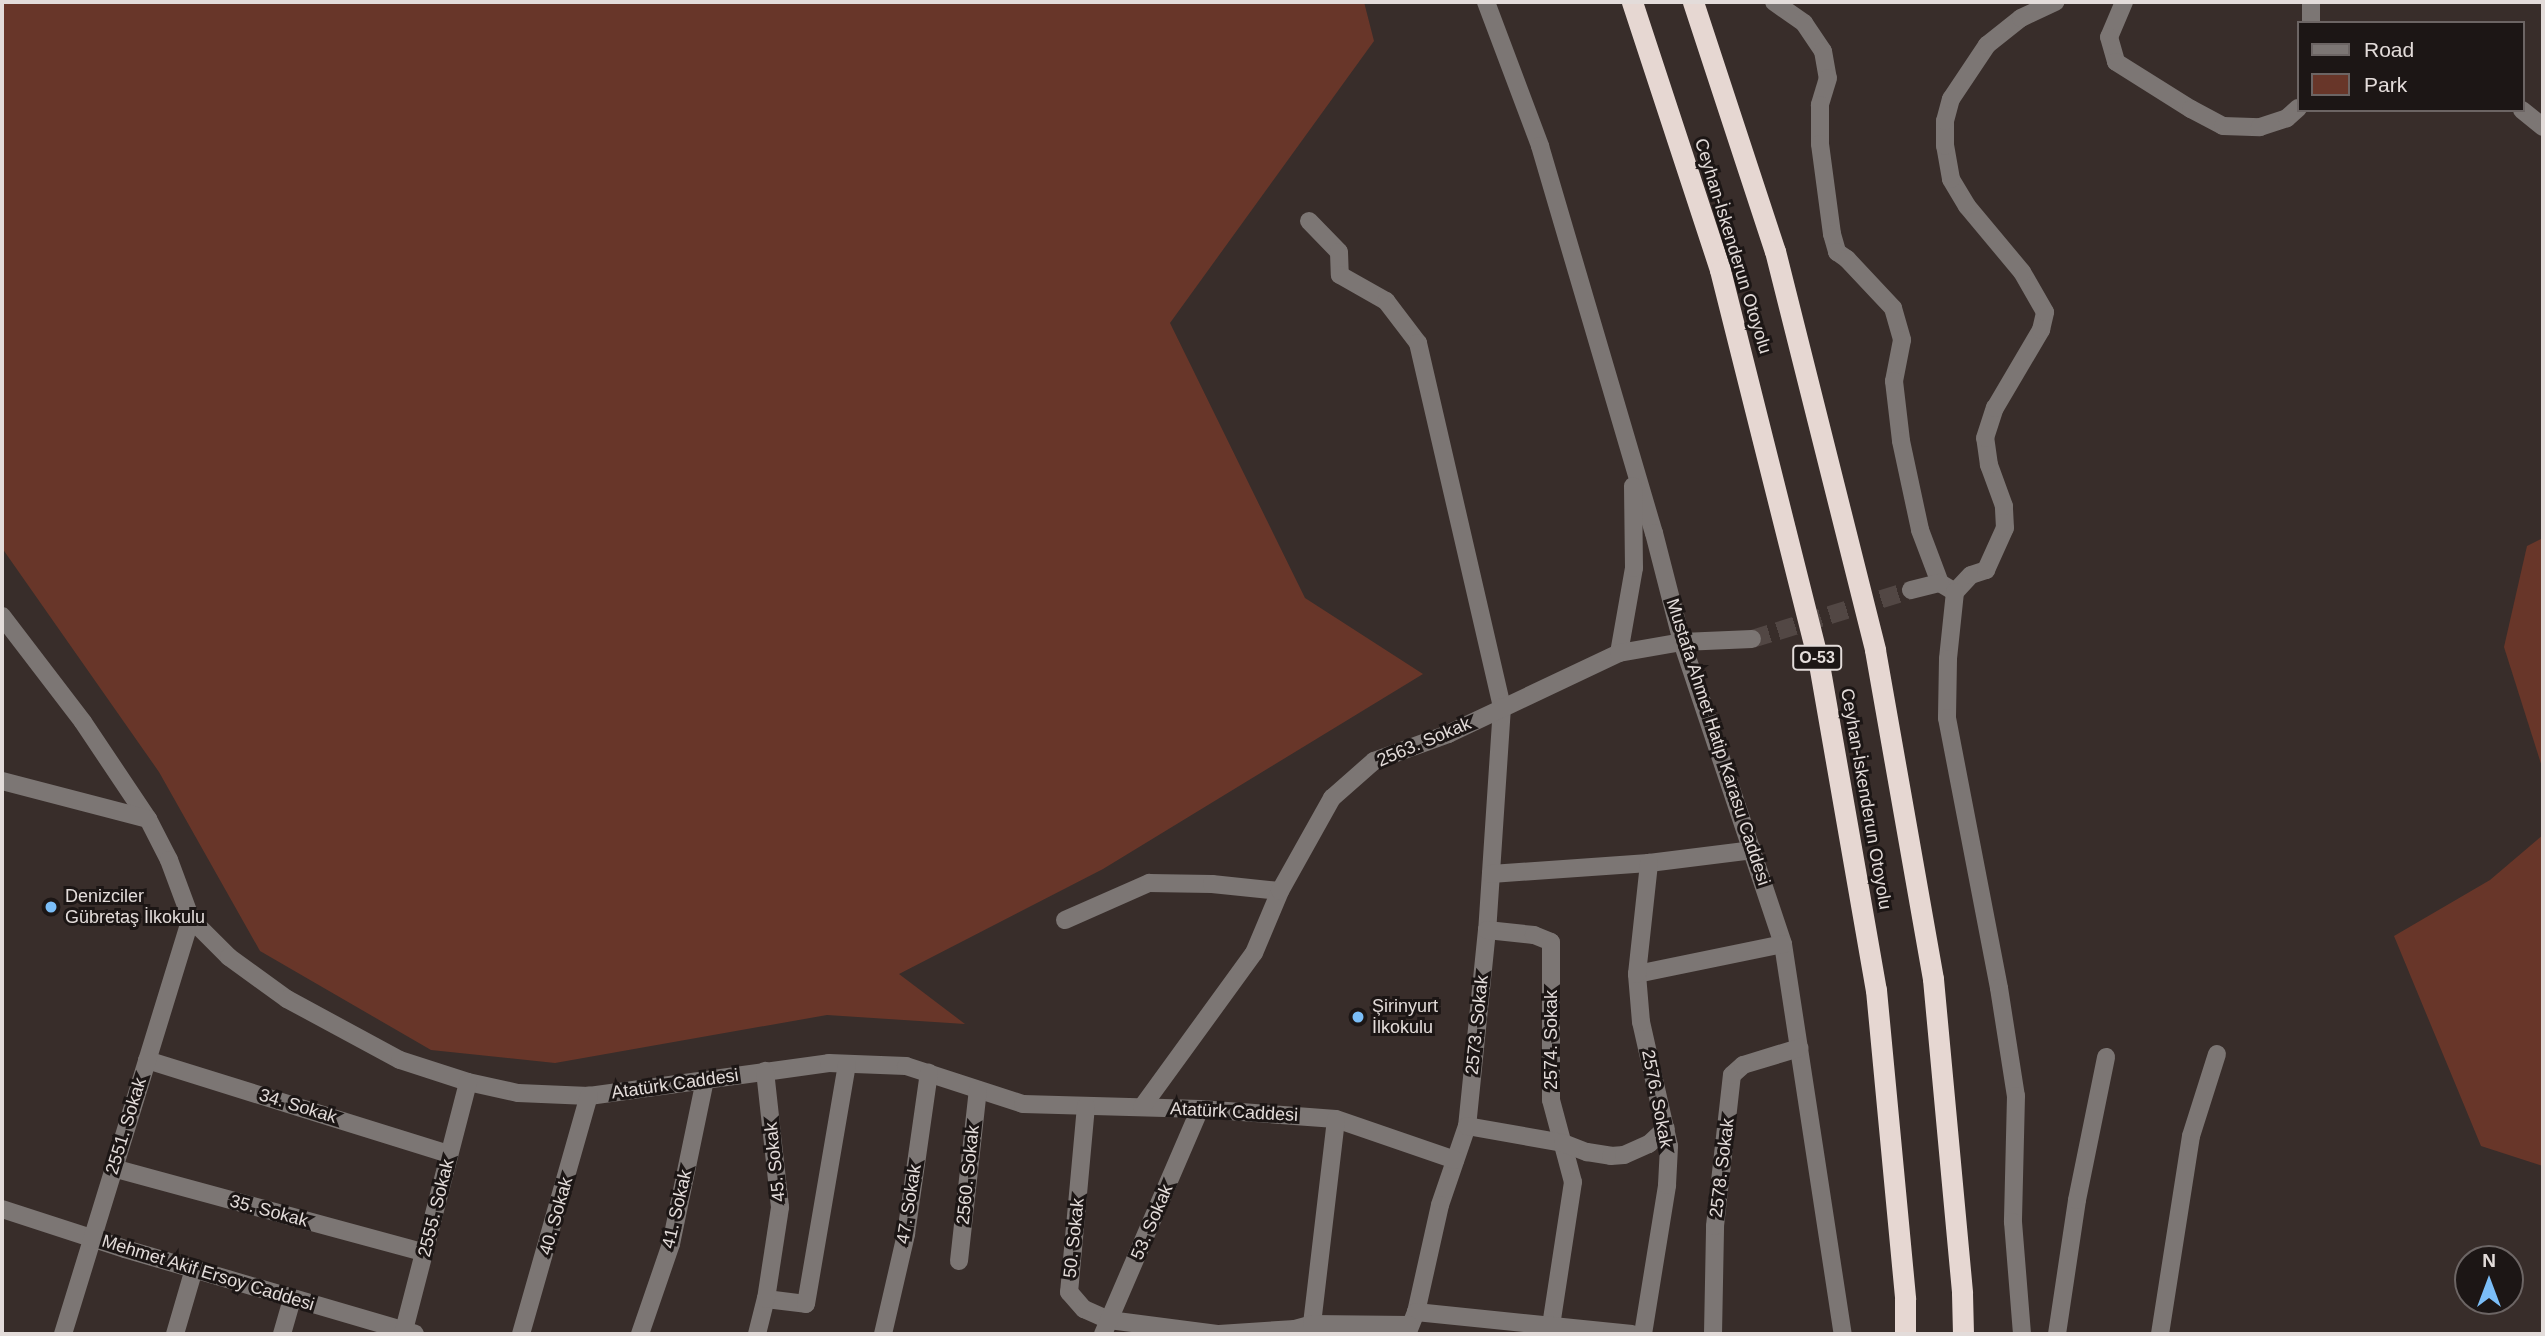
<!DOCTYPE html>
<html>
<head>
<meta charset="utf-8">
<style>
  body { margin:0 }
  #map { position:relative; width:2545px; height:1336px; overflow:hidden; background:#382d2a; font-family:Helvetica,sans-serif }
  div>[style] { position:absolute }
  .green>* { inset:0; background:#683629 }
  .minor-tunnel>* { height:18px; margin-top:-9px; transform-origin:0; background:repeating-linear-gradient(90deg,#524744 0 18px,transparent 0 27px) }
  .minor>* { height:18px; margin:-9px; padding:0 9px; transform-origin:9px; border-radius:9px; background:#7c7674 }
  .highway>* { height:21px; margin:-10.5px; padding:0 10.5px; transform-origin:10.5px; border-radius:10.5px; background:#e6d7d2 }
  .dots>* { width:19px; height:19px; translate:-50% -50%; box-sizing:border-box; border:4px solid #1c1615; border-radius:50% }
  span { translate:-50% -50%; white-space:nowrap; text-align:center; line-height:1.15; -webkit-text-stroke:6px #1c1615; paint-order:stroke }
  .shield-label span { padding:2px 5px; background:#1c1615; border:2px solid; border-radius:5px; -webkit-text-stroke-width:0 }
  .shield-label { font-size:16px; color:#e3dcda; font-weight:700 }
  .street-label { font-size:18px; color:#e3dcda }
  .poi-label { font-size:18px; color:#e3dcda }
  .left { translate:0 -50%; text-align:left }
  .frame { position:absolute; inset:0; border:4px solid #e3dcda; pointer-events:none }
  .legend { position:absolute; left:2297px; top:21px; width:228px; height:91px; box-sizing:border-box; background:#1c1615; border:2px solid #6c6564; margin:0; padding:9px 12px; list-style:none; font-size:21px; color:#e3dcda }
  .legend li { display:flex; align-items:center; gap:14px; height:35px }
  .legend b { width:35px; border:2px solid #6c6564 }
  .north { position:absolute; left:2454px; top:1245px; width:70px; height:70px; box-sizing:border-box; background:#1c1615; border:2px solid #6c6564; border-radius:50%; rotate:0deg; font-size:19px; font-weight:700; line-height:28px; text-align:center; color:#e3dcda }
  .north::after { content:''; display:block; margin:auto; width:24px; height:32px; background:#7bbef8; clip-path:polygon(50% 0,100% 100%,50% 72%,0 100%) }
</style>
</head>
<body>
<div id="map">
  <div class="green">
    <div style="clip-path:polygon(2px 2px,1364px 2px,1374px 41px,1170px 323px,1305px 598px,1423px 674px,1103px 869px,899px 974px,965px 1024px,827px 1015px,555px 1063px,431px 1050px,260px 951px,159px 772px,2px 548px)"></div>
    <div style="clip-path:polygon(2543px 538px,2543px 770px,2504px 647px,2527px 546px)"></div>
    <div style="clip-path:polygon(2543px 835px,2543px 1166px,2481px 1146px,2394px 936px,2490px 880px)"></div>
  </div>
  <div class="minor-tunnel">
    <div style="left:1752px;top:639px;width:166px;rotate:-17.1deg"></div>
  </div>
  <div class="minor">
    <div style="left:1486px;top:2px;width:154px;rotate:69.4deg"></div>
    <div style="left:1540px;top:146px;width:403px;rotate:73.6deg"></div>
    <div style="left:1654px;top:533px;width:113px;rotate:75.6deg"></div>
    <div style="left:1682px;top:642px;width:318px;rotate:71.5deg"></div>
    <div style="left:1783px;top:944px;width:395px;rotate:81.3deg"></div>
    <div style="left:1774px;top:2px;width:37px;rotate:35deg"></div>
    <div style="left:1804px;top:23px;width:34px;rotate:56deg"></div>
    <div style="left:1823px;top:51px;width:27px;rotate:80deg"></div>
    <div style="left:1828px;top:78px;width:28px;rotate:107deg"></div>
    <div style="left:1820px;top:105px;width:39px;rotate:90deg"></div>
    <div style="left:1820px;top:144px;width:91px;rotate:82.4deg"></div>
    <div style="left:1832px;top:234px;width:19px;rotate:74deg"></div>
    <div style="left:1837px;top:252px;width:12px;rotate:35deg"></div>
    <div style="left:1847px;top:259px;width:67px;rotate:46.8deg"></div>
    <div style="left:1893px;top:308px;width:33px;rotate:74deg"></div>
    <div style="left:1902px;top:340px;width:42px;rotate:101deg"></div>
    <div style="left:1894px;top:381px;width:60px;rotate:83.3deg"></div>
    <div style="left:1901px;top:441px;width:91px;rotate:77.9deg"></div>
    <div style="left:1920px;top:530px;width:57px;rotate:69.3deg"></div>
    <div style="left:1940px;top:583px;width:17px;rotate:31deg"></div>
    <div style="left:1955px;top:592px;width:23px;rotate:-47deg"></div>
    <div style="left:1971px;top:575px;width:16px;rotate:-18deg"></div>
    <div style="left:1986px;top:570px;width:46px;rotate:-65.7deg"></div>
    <div style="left:2005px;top:528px;width:22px;rotate:-93deg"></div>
    <div style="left:2004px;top:506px;width:44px;rotate:-110.1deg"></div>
    <div style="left:1989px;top:465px;width:27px;rotate:-98deg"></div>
    <div style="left:1985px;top:438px;width:32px;rotate:-72deg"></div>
    <div style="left:1995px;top:408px;width:91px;rotate:-59.5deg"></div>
    <div style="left:2041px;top:330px;width:18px;rotate:-77deg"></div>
    <div style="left:2045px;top:312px;width:46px;rotate:-119.9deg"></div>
    <div style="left:2022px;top:272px;width:86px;rotate:-129.8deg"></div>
    <div style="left:1967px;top:206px;width:31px;rotate:-121deg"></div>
    <div style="left:1951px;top:179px;width:34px;rotate:-100deg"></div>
    <div style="left:1945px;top:146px;width:25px;rotate:-90deg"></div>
    <div style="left:1945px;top:121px;width:23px;rotate:-75deg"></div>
    <div style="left:1951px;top:99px;width:65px;rotate:-56.3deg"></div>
    <div style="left:1987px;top:45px;width:43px;rotate:-38.5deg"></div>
    <div style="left:2021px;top:18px;width:38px;rotate:-25deg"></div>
    <div style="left:2124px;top:2px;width:38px;rotate:113deg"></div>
    <div style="left:2109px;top:37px;width:26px;rotate:74deg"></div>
    <div style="left:2116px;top:62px;width:89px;rotate:32.1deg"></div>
    <div style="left:2191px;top:109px;width:36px;rotate:28deg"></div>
    <div style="left:2223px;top:126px;width:37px;rotate:2deg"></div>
    <div style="left:2260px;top:127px;width:28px;rotate:-18deg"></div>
    <div style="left:2287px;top:118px;width:15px;rotate:-42deg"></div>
    <div style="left:2311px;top:23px;width:21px;rotate:-90deg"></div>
    <div style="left:2522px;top:110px;width:27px;rotate:39deg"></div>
    <div style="left:1309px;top:221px;width:43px;rotate:45.9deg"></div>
    <div style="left:1339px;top:252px;width:23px;rotate:88deg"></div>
    <div style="left:1340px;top:275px;width:53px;rotate:29.5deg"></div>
    <div style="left:1386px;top:301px;width:53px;rotate:52.7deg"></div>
    <div style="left:1418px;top:343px;width:374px;rotate:77deg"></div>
    <div style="left:1502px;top:707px;width:224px;rotate:93.8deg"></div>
    <div style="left:1487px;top:930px;width:197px;rotate:95.8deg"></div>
    <div style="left:1467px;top:1126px;width:83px;rotate:108.9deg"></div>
    <div style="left:1440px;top:1205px;width:110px;rotate:102.6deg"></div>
    <div style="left:1416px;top:1312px;width:24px;rotate:112deg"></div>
    <div style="left:1911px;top:590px;width:30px;rotate:-14deg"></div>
    <div style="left:1955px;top:592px;width:67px;rotate:96deg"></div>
    <div style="left:1948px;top:659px;width:59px;rotate:91deg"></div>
    <div style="left:1947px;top:718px;width:275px;rotate:79.1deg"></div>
    <div style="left:1999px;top:988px;width:109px;rotate:81.1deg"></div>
    <div style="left:2016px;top:1096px;width:126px;rotate:91.4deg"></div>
    <div style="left:2013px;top:1222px;width:112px;rotate:85.4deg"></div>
    <div style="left:2px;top:616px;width:133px;rotate:52.6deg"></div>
    <div style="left:83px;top:722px;width:117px;rotate:56.2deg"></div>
    <div style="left:148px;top:819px;width:46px;rotate:62.9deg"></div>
    <div style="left:169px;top:860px;width:63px;rotate:69.6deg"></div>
    <div style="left:191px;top:919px;width:54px;rotate:45deg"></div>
    <div style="left:229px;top:957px;width:72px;rotate:35.9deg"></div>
    <div style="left:287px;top:999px;width:128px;rotate:28.4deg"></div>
    <div style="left:400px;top:1060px;width:71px;rotate:17.9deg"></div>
    <div style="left:468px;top:1082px;width:51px;rotate:12.4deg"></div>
    <div style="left:518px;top:1093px;width:71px;rotate:2.4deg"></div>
    <div style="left:589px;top:1096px;width:242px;rotate:-7.8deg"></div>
    <div style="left:829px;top:1063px;width:77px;rotate:2.2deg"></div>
    <div style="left:906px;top:1066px;width:123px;rotate:18deg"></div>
    <div style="left:1023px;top:1104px;width:177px;rotate:1.6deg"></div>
    <div style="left:1200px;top:1109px;width:136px;rotate:4.2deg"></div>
    <div style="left:1336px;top:1119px;width:126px;rotate:19deg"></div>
    <div style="left:1619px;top:653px;width:86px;rotate:-80deg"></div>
    <div style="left:1634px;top:568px;width:82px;rotate:-90.7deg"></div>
    <div style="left:2px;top:781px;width:151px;rotate:14.6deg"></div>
    <div style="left:1491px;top:874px;width:158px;rotate:-4deg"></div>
    <div style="left:1649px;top:863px;width:105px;rotate:-7.1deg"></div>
    <div style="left:1065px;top:920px;width:92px;rotate:-23.8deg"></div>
    <div style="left:1149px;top:883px;width:63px;rotate:0.9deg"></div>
    <div style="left:1212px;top:884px;width:68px;rotate:5.9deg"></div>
    <div style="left:1487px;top:930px;width:47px;rotate:6.1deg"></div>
    <div style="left:1534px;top:935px;width:18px;rotate:22deg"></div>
    <div style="left:1551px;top:942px;width:158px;rotate:90deg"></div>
    <div style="left:1551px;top:1100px;width:85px;rotate:75deg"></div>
    <div style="left:1573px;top:1182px;width:146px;rotate:98.7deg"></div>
    <div style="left:1637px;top:974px;width:149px;rotate:-11.6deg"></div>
    <div style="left:147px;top:1060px;width:316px;rotate:17.3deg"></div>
    <div style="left:1086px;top:1106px;width:187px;rotate:95.2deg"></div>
    <div style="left:1069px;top:1292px;width:23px;rotate:49deg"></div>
    <div style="left:1084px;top:1309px;width:27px;rotate:24deg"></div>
    <div style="left:1109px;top:1320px;width:111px;rotate:7.3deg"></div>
    <div style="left:1142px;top:1107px;width:190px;rotate:-54deg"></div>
    <div style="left:1254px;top:953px;width:67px;rotate:-67.2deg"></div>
    <div style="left:1280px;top:891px;width:107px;rotate:-60.8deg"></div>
    <div style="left:1332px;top:798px;width:56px;rotate:-41.4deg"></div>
    <div style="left:1374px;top:761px;width:79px;rotate:-20deg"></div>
    <div style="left:1448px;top:734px;width:189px;rotate:-25.3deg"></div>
    <div style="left:1619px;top:653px;width:64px;rotate:-9.9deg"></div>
    <div style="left:1682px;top:642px;width:70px;rotate:-2.5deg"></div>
    <div style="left:1467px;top:1126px;width:97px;rotate:10deg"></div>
    <div style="left:1563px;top:1143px;width:26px;rotate:21deg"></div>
    <div style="left:1587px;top:1152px;width:24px;rotate:9deg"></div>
    <div style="left:1611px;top:1156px;width:13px;rotate:-4deg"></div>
    <div style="left:1624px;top:1155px;width:27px;rotate:-24deg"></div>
    <div style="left:1649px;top:1144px;width:23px;rotate:-43deg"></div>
    <div style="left:113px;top:1168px;width:323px;rotate:15.2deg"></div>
    <div style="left:2px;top:1209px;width:129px;rotate:18deg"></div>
    <div style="left:125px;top:1249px;width:302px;rotate:16.3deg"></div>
    <div style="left:959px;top:1261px;width:172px;rotate:-83.7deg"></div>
    <div style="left:766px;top:1299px;width:40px;rotate:7.1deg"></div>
    <div style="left:806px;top:1304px;width:243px;rotate:-80.3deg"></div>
    <div style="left:1416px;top:1312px;width:217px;rotate:5.8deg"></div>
    <div style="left:1312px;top:1324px;width:206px;rotate:-83.3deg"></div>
    <div style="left:63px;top:1334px;width:434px;rotate:-72.9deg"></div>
    <div style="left:175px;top:1334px;width:68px;rotate:-73.7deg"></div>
    <div style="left:282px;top:1334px;width:37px;rotate:-74deg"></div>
    <div style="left:403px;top:1334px;width:260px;rotate:-75.5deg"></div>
    <div style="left:521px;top:1334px;width:248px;rotate:-74.1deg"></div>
    <div style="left:640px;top:1334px;width:95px;rotate:-71deg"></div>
    <div style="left:671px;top:1244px;width:167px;rotate:-78.3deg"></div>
    <div style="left:757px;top:1334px;width:36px;rotate:-76deg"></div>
    <div style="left:766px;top:1299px;width:93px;rotate:-81.3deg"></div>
    <div style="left:780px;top:1207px;width:137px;rotate:-96.3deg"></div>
    <div style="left:883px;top:1334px;width:103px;rotate:-77deg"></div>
    <div style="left:906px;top:1234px;width:163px;rotate:-81.9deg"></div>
    <div style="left:1103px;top:1334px;width:245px;rotate:-66.7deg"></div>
    <div style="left:1219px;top:1334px;width:76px;rotate:-3.8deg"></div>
    <div style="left:1295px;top:1329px;width:18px;rotate:-16deg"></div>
    <div style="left:1312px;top:1324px;width:97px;rotate:0.6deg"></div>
    <div style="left:1643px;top:1334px;width:151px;rotate:-80.8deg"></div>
    <div style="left:1667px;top:1185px;width:39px;rotate:-87deg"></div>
    <div style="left:1669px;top:1146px;width:127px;rotate:-102.7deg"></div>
    <div style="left:1641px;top:1022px;width:48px;rotate:-94.8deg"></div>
    <div style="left:1637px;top:974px;width:112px;rotate:-83.8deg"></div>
    <div style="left:1713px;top:1334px;width:108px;rotate:-88.9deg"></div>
    <div style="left:1715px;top:1226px;width:152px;rotate:-83.6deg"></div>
    <div style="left:1732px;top:1075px;width:15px;rotate:-42deg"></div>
    <div style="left:1743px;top:1065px;width:59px;rotate:-16.9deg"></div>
    <div style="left:2057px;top:1334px;width:135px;rotate:-81.5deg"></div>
    <div style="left:2077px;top:1200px;width:146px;rotate:-78.5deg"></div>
    <div style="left:2160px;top:1334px;width:200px;rotate:-81.1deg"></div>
    <div style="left:2191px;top:1136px;width:86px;rotate:-72.4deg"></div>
  </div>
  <div class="highway">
    <div style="left:1632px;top:2px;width:282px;rotate:71.8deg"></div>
    <div style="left:1720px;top:270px;width:406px;rotate:75.9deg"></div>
    <div style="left:1819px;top:664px;width:331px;rotate:80.1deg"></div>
    <div style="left:1876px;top:990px;width:310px;rotate:84.6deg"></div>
    <div style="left:1905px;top:1299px;width:35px;rotate:90deg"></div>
    <div style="left:1693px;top:2px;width:262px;rotate:71.8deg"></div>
    <div style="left:1775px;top:251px;width:411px;rotate:75.9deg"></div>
    <div style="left:1875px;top:650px;width:334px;rotate:80deg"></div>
    <div style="left:1933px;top:979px;width:315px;rotate:84.7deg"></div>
    <div style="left:1962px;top:1293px;width:41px;rotate:88.6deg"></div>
  </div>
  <div class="dots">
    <div style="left:51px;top:907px;background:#7bbef8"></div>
    <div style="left:1358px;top:1017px;background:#7bbef8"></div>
  </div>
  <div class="shield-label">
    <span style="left:1817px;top:658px">O-53</span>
  </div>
  <div class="street-label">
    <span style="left:1733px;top:246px;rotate:73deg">Ceyhan-İskenderun Otoyolu</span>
    <span style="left:1424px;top:742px;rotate:-23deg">2563. Sokak</span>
    <span style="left:1718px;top:742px;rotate:72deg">Mustafa Ahmet Hatip Karasu Caddesi</span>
    <span style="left:1866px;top:799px;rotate:80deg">Ceyhan-İskenderun Otoyolu</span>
    <span style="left:1477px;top:1025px;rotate:-84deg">2573. Sokak</span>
    <span style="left:1551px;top:1040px;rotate:-90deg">2574. Sokak</span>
    <span style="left:675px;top:1084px;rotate:-8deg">Atatürk Caddesi</span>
    <span style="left:1657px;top:1099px;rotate:79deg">2576. Sokak</span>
    <span style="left:298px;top:1106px;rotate:17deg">34. Sokak</span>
    <span style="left:1234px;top:1112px;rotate:3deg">Atatürk Caddesi</span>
    <span style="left:126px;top:1126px;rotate:-73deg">2551. Sokak</span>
    <span style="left:775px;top:1162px;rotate:-96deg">45. Sokak</span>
    <span style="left:1722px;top:1168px;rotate:-83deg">2578. Sokak</span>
    <span style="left:968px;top:1175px;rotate:-84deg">2560. Sokak</span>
    <span style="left:909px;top:1204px;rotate:-81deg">47. Sokak</span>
    <span style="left:436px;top:1208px;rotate:-76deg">2555. Sokak</span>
    <span style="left:677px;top:1209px;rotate:-77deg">41. Sokak</span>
    <span style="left:269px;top:1211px;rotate:15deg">35. Sokak</span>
    <span style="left:556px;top:1216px;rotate:-74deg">40. Sokak</span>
    <span style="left:1152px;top:1222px;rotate:-67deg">53. Sokak</span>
    <span style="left:1074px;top:1238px;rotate:-84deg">50. Sokak</span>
    <span style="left:208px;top:1273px;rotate:17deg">Mehmet Akif Ersoy Caddesi</span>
  </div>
  <div class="poi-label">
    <span class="left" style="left:65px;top:907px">Denizciler<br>Gübretaş İlkokulu</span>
    <span class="left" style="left:1372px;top:1017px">Şirinyurt<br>İlkokulu</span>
  </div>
  <div class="frame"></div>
  <ul class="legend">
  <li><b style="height:9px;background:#7c7674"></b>Road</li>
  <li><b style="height:19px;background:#683629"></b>Park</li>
  </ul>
  <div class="north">N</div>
</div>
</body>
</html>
